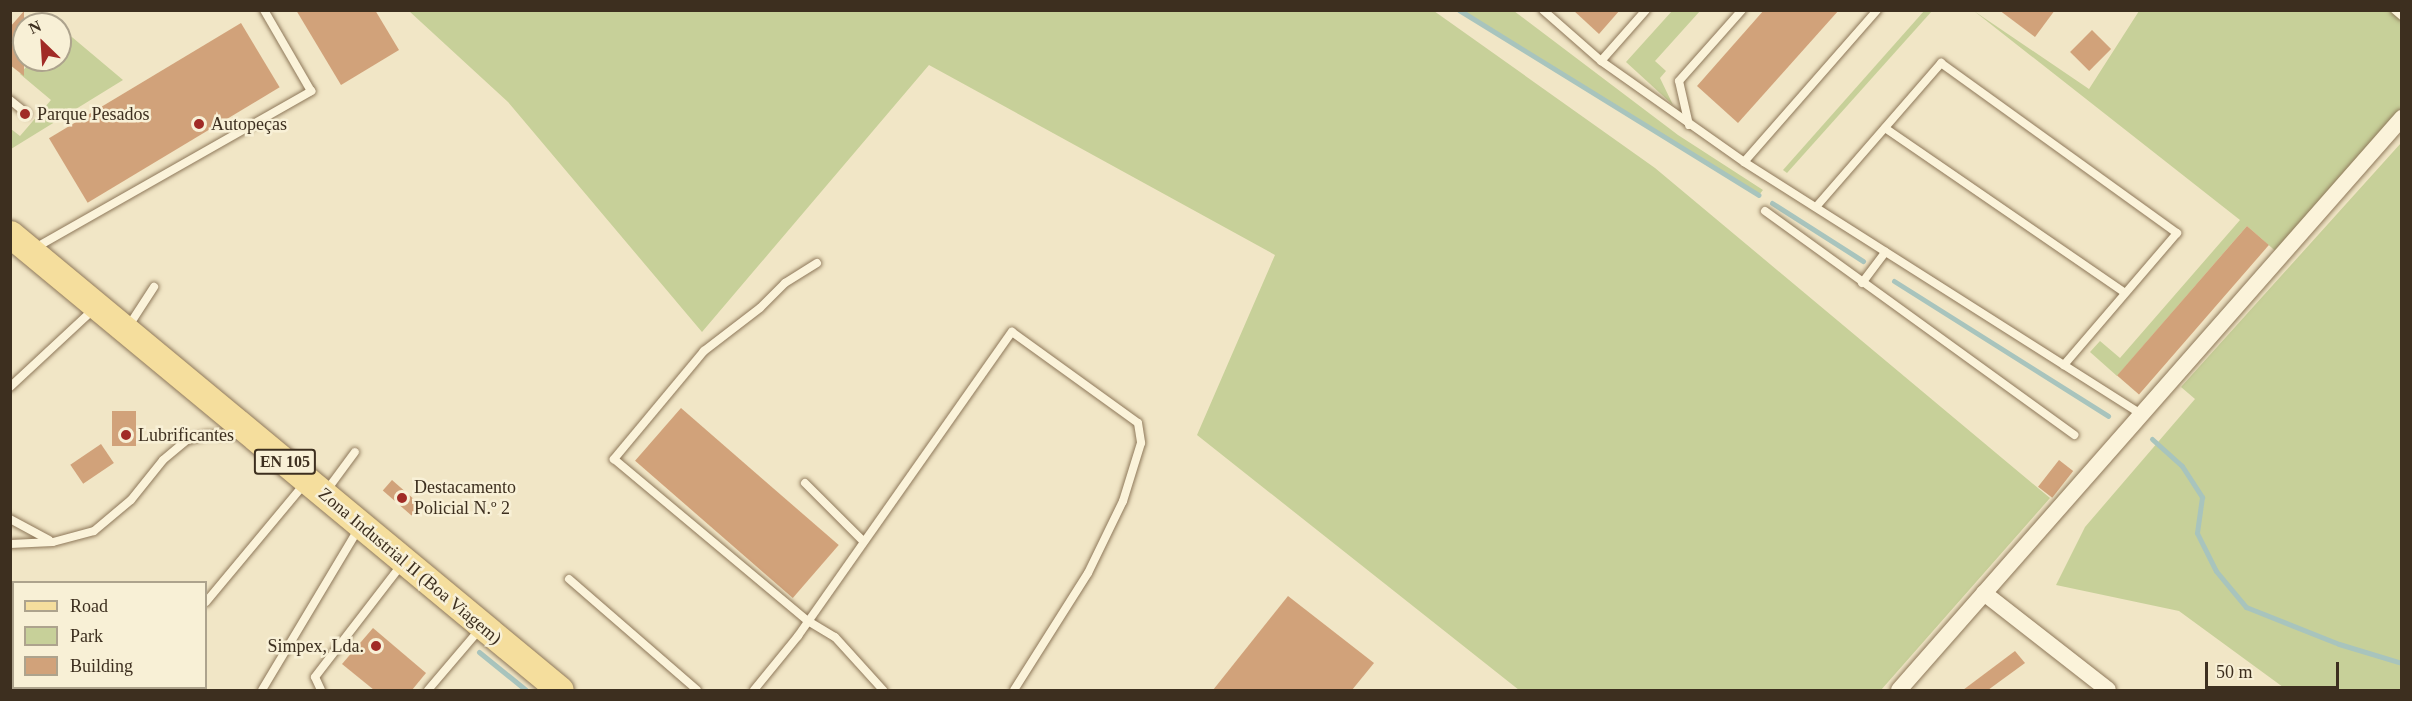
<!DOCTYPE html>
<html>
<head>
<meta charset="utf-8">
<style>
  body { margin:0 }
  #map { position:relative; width:2412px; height:701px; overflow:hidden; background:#f1e6c6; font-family:"Times New Roman",serif }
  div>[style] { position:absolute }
  .green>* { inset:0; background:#c7d099 }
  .stream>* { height:5px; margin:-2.5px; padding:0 2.5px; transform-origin:2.5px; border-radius:2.5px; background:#a8c4bd }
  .building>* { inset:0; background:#d1a27a; transform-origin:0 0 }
  .roads { filter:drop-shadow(0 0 2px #8e785a) drop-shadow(0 0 2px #8e785a) }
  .service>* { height:8px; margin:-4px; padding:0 4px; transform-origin:4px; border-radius:4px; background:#fbf3da }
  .minor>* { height:16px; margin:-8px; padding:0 8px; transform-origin:8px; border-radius:8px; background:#fbf3da }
  .primary>* { height:27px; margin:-13.5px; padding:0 13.5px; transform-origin:13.5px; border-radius:13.5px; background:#f5de9d }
  .dots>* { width:16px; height:16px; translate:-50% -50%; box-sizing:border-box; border:3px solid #f8f0d6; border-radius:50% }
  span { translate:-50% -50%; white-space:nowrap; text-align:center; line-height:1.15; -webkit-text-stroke:5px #f8f0d6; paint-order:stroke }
  .shield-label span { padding:2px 4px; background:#f8f0d6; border:2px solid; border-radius:4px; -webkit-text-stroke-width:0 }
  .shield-label { font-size:16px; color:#3d2f1f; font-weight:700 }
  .poi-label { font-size:18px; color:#3d2f1f }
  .left { translate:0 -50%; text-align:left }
  .right { translate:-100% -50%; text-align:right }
  .street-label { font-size:18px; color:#3d2f1f }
  .frame { position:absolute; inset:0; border:12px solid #3d2f1f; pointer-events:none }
  .legend { position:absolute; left:12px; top:581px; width:195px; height:108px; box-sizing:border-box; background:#f8f0d6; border:2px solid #ada38d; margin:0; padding:8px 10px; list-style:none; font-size:18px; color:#3d2f1f }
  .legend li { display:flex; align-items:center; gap:12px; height:30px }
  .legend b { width:30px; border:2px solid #ada38d }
  .north { position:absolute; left:12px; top:12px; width:60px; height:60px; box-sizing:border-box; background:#f8f0d6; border:2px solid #ada38d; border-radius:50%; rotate:335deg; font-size:16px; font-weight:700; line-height:24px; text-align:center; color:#3d2f1f }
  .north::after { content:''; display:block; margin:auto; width:21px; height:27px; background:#a12b26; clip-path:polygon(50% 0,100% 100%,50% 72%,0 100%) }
  .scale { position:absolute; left:2205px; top:662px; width:134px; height:27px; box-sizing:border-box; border:3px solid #3d2f1f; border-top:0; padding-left:8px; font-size:18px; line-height:21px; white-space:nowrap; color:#3d2f1f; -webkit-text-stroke:4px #f8f0d6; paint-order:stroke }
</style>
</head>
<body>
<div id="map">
  <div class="green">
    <div style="clip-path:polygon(409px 11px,1434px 11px,1655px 168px,2050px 498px,1881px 690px,1519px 690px,1197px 435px,1275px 255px,929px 65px,702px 332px,508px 102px)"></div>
    <div style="clip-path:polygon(1459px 11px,1514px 11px,1678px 135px,1763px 190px,1759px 195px)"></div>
    <div style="clip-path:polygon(1672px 11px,1700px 11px,1655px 61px,1666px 71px,1660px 78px,1673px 105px,1626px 62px)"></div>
    <div style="clip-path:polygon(1924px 11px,1932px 11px,1787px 173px,1783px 170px)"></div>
    <div style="clip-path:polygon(1974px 11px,2089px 89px,2139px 11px,2401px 11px,2401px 118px,2280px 255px,2247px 226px,2117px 376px,2090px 352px,2100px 341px,2120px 358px,2240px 220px)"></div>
    <div style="clip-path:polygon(60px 27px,123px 80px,11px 149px,11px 129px,20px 136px,51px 100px,20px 74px,32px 60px,60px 60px)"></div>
    <div style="clip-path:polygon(2401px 143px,2401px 690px,2287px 690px,2179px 611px,2056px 585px,2085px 527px,2195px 399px,2181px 387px)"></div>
  </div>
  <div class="stream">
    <div style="left:1459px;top:10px;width:352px;rotate:31.7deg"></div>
    <div style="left:1772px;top:203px;width:108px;rotate:32.5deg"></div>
    <div style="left:1894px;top:281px;width:253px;rotate:32.2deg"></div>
    <div style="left:2152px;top:439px;width:40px;rotate:42deg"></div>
    <div style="left:2182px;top:466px;width:37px;rotate:57deg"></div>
    <div style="left:2202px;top:497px;width:36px;rotate:98deg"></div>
    <div style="left:2197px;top:533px;width:42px;rotate:63.4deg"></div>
    <div style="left:2216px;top:571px;width:47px;rotate:50.2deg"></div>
    <div style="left:2246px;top:607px;width:100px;rotate:21.7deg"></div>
    <div style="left:2339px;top:644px;width:66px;rotate:16.8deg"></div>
    <div style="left:479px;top:652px;width:60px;rotate:39deg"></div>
  </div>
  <div class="building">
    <div style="clip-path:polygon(296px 10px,375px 10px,399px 50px,341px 85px)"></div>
    <div style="clip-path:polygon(1573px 10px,1620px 10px,1599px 34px)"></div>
    <div style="clip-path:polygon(1764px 10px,1839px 10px,1738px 123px,1697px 86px)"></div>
    <div style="clip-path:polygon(1999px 10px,2055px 10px,2035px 37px)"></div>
    <div style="clip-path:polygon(24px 11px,24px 76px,10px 65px,10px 27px)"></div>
    <div style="left:241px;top:23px;width:75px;height:224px;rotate:59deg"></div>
    <div style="left:2092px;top:30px;width:27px;height:31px;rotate:45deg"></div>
    <div style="left:2247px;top:226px;width:29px;height:198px;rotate:41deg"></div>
    <div style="left:681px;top:408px;width:209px;height:70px;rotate:41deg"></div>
    <div style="left:112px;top:411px;width:24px;height:35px"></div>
    <div style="left:101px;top:444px;width:23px;height:37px;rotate:56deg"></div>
    <div style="left:2059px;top:460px;width:18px;height:34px;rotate:38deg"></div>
    <div style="left:392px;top:480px;width:38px;height:14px;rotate:41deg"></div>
    <div style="clip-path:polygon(1288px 596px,1374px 663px,1352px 690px,1213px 690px)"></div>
    <div style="clip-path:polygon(373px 628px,426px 673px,412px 690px,374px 690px,342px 664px)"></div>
    <div style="clip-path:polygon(2015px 651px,2025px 663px,1988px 690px,1963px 690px)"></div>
  </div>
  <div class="roads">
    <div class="service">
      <div style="left:1543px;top:10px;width:77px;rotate:41.3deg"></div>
      <div style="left:1601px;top:61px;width:68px;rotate:-48.6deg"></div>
      <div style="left:2395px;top:10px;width:9px;rotate:41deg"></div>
      <div style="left:1601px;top:61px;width:175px;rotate:35.2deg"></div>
      <div style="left:1744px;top:162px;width:470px;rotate:32.4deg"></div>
      <div style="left:10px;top:100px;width:22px;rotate:39deg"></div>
      <div style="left:1689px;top:125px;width:45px;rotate:-102.8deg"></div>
      <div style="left:1679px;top:81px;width:95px;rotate:-48.4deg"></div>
      <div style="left:1885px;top:128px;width:291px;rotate:34.5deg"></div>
      <div style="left:1744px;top:162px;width:202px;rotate:-48.8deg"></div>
      <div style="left:1816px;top:207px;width:191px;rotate:-49deg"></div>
      <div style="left:1941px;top:63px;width:291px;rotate:35.8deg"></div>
      <div style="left:2177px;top:233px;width:174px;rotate:130.6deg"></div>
      <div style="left:1765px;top:211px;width:382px;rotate:35.9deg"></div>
      <div style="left:35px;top:248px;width:318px;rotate:-29.6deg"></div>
      <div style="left:311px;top:91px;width:94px;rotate:-120.1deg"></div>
      <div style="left:817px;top:263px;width:38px;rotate:148deg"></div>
      <div style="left:785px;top:283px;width:35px;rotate:135deg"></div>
      <div style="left:760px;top:308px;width:71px;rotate:142.5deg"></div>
      <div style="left:704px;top:351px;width:141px;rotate:129.8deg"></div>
      <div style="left:614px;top:459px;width:253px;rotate:39.9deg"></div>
      <div style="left:808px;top:621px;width:31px;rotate:31deg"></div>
      <div style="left:835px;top:637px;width:72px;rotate:47.8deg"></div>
      <div style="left:1862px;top:283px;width:39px;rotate:-53deg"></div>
      <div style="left:128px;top:327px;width:48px;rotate:-57deg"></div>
      <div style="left:10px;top:387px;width:116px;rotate:-42.9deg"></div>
      <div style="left:805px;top:483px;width:83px;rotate:45deg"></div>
      <div style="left:327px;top:490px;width:47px;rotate:-53.6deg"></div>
      <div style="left:10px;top:519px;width:44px;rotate:28.3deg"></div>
      <div style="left:10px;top:544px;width:43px;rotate:-2.7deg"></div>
      <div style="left:53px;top:542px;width:42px;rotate:-15deg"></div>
      <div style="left:94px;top:531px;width:48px;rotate:-40deg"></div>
      <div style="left:131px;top:500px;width:51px;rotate:-51.3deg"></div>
      <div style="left:163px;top:460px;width:31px;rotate:-40deg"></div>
      <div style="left:187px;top:440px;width:21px;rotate:-14deg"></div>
      <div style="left:207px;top:435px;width:36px"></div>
      <div style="left:569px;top:579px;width:169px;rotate:40.9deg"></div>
      <div style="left:206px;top:602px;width:155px;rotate:-50.2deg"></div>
      <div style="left:113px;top:690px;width:4px;rotate:-27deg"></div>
      <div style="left:262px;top:690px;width:189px;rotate:-59.1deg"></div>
      <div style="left:321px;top:690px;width:14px;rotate:-115deg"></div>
      <div style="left:315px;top:677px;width:143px;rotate:-52.4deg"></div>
      <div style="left:428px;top:690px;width:80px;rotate:-49.6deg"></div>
      <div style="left:754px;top:690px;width:70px;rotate:-50.8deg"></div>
      <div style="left:798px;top:636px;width:372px;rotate:-54.9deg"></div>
      <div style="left:1012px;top:332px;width:155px;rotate:35.8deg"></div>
      <div style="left:1138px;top:423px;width:20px;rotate:81deg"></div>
      <div style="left:1141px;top:443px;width:61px;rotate:107.2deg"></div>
      <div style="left:1123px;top:501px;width:80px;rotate:115.9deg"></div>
      <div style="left:1088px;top:573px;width:138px;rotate:122.3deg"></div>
    </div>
    <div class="minor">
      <div style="left:1984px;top:593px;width:157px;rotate:38deg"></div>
      <div style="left:1899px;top:690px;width:762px;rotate:-48.67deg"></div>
    </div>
    <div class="primary">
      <div style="left:10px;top:234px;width:714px;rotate:39.66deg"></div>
    </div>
  </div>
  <div class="dots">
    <div style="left:25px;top:114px;background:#a12b26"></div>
    <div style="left:199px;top:124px;background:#a12b26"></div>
    <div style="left:126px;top:435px;background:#a12b26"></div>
    <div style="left:402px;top:498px;background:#a12b26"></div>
    <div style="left:376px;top:646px;background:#a12b26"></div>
  </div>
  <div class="shield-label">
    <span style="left:285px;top:462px">EN 105</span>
  </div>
  <div class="poi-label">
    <span class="left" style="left:37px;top:114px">Parque Pesados</span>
    <span class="left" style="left:211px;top:124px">Autopeças</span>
    <span class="left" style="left:138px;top:435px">Lubrificantes</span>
    <span class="left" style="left:414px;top:498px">Destacamento<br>Policial N.º 2</span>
    <span class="right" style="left:364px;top:646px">Simpex, Lda.</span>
  </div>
  <div class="street-label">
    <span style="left:410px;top:566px;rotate:40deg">Zona Industrial II (Boa Viagem)</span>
  </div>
  <div class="frame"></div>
  <ul class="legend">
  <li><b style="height:8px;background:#f5de9d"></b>Road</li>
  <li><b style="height:16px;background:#c7d099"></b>Park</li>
  <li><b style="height:16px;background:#d1a27a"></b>Building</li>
  </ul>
  <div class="north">N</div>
  <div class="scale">50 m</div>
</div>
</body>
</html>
